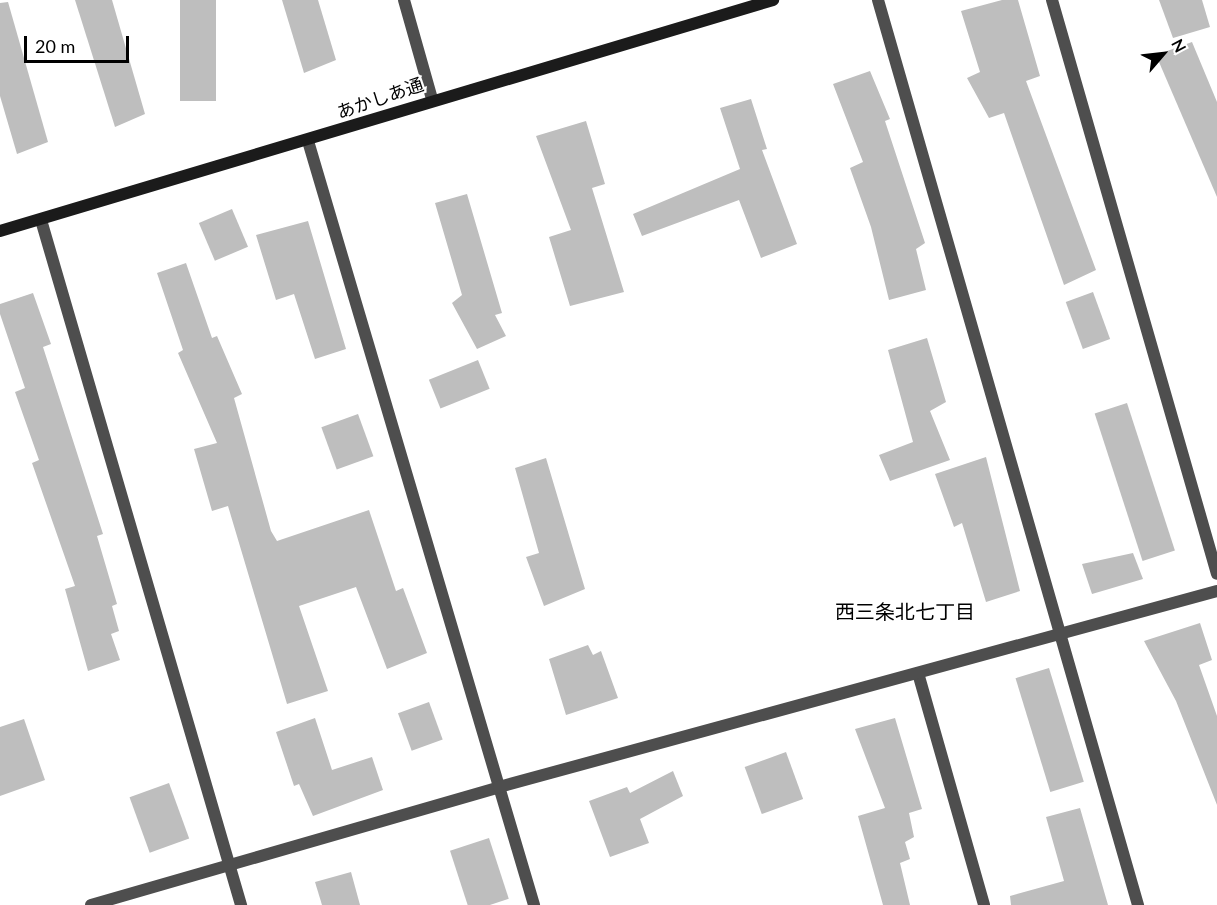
<!DOCTYPE html>
<html>
<head>
<meta charset="utf-8">
<style>
  body { margin:0 }
  #map { position:relative; width:1217px; height:905px; overflow:hidden; background:#fff; font-family:Lato,"Noto Sans JP",sans-serif }
  div>[style] { position:absolute }
  .building>* { inset:0; background:#bebebe; transform-origin:0 0 }
  .street>* { height:12px; margin:-6px; padding:0 6px; transform-origin:6px; border-radius:6px; background:#4e4e4e }
  .secondary>* { height:12px; margin:-6px; padding:0 6px; transform-origin:6px; border-radius:6px; background:#1b1b1b }
  span { translate:-50% -50%; white-space:nowrap; text-align:center; line-height:1.15; -webkit-text-stroke:4.5px #fff; paint-order:stroke }
  .street-label { font-size:18px; color:#000 }
  .neighbourhood-label { font-size:20px; color:#000 }
  .north { position:absolute; left:1133px; top:24px; width:60px; height:60px; -webkit-text-stroke:4px #fff; paint-order:stroke; rotate:62deg; font-size:16px; font-weight:700; line-height:24px; text-align:center; color:#000 }
  .north::after { content:''; display:block; margin:auto; width:21px; height:27px; background:#000; clip-path:polygon(50% 0,100% 100%,50% 72%,0 100%) }
  .scale { position:absolute; left:24px; top:36px; width:105px; height:27px; box-sizing:border-box; border:3px solid #000; border-top:0; padding-left:8px; font-size:18px; line-height:21px; white-space:nowrap; color:#000; -webkit-text-stroke:4px #fff; paint-order:stroke }
</style>
</head>
<body>
<div id="map">
  <div class="building">
    <div style="clip-path:polygon(75px 0,112px 0,145px 114px,115px 127px)"></div>
    <div style="left:180px;top:0;width:36px;height:101px"></div>
    <div style="clip-path:polygon(282px 0,318px 0,336px 60px,304px 73px)"></div>
    <div style="clip-path:polygon(1002px 0,1018px 0,1040px 76px,1026px 81px,1096px 270px,1064px 285px,1004px 113px,989px 118px,967px 78px,980px 72px,961px 11px)"></div>
    <div style="clip-path:polygon(1159px 0,1202px 0,1210px 27px,1173px 38px)"></div>
    <div style="clip-path:polygon(8px 2px,48px 142px,17px 154px,0 96px,0 3px)"></div>
    <div style="clip-path:polygon(1192px 42px,1217px 102px,1217px 197px,1156px 55px)"></div>
    <div style="clip-path:polygon(870px 71px,890px 119px,885px 121px,925px 243px,916px 249px,926px 290px,889px 300px,871px 227px,850px 168px,863px 162px,833px 84px)"></div>
    <div style="clip-path:polygon(751px 99px,767px 149px,762px 150px,797px 244px,761px 258px,739px 200px,642px 236px,633px 214px,740px 169px,720px 108px)"></div>
    <div style="clip-path:polygon(586px 121px,605px 184px,592px 188px,624px 292px,570px 306px,549px 237px,571px 230px,536px 136px)"></div>
    <div style="clip-path:polygon(467px 194px,502px 313px,495px 315px,506px 336px,477px 349px,452px 303px,462px 295px,435px 203px)"></div>
    <div style="left:232px;top:209px;width:41px;height:36px;rotate:67deg"></div>
    <div style="clip-path:polygon(308px 221px,346px 349px,315px 359px,294px 294px,276px 300px,256px 235px)"></div>
    <div style="clip-path:polygon(186px 263px,212px 338px,217px 336px,242px 394px,234px 398px,271px 531px,277px 541px,369px 510px,396px 591px,403px 588px,427px 653px,387px 669px,356px 587px,299px 606px,328px 691px,287px 704px,228px 506px,212px 511px,194px 449px,217px 443px,178px 353px,183px 350px,157px 273px)"></div>
    <div style="left:1093px;top:292px;width:50px;height:29px;rotate:70deg"></div>
    <div style="clip-path:polygon(33px 293px,51px 344px,43px 347px,103px 534px,97px 536px,117px 604px,112px 606px,119px 631px,111px 634px,120px 660px,88px 671px,65px 589px,75px 586px,32px 463px,39px 460px,15px 392px,25px 388px,0 314px,0 304px)"></div>
    <div style="clip-path:polygon(927px 338px,946px 402px,930px 411px,950px 460px,890px 481px,879px 455px,913px 442px,888px 350px)"></div>
    <div style="left:478px;top:360px;width:31px;height:53px;rotate:68deg"></div>
    <div style="left:1127px;top:403px;width:155px;height:34px;rotate:72deg"></div>
    <div style="left:358px;top:414px;width:45px;height:39px;rotate:70deg"></div>
    <div style="clip-path:polygon(986px 457px,1020px 591px,986px 602px,962px 523px,954px 527px,935px 474px)"></div>
    <div style="clip-path:polygon(546px 458px,585px 589px,544px 606px,526px 557px,539px 553px,515px 468px)"></div>
    <div style="clip-path:polygon(1133px 553px,1143px 579px,1092px 594px,1082px 564px)"></div>
    <div style="clip-path:polygon(1200px 623px,1212px 660px,1199px 665px,1217px 716px,1217px 805px,1176px 701px,1144px 641px)"></div>
    <div style="clip-path:polygon(588px 645px,593px 655px,601px 651px,618px 698px,566px 715px,549px 659px)"></div>
    <div style="left:1049px;top:668px;width:119px;height:35px;rotate:73deg"></div>
    <div style="left:429px;top:702px;width:40px;height:33px;rotate:70deg"></div>
    <div style="clip-path:polygon(315px 718px,332px 770px,372px 757px,383px 790px,313px 816px,299px 784px,294px 786px,276px 732px)"></div>
    <div style="clip-path:polygon(895px 718px,922px 809px,909px 813px,914px 837px,905px 842px,910px 859px,900px 863px,910px 905px,883px 905px,858px 816px,885px 808px,855px 729px)"></div>
    <div style="clip-path:polygon(24px 719px,45px 780px,0 796px,0 727px)"></div>
    <div style="left:786px;top:752px;width:50px;height:44px;rotate:70deg"></div>
    <div style="clip-path:polygon(673px 771px,683px 796px,640px 819px,649px 843px,610px 857px,589px 801px,627px 787px,630px 793px)"></div>
    <div style="left:169px;top:783px;width:59px;height:42px;rotate:70deg"></div>
    <div style="clip-path:polygon(1080px 808px,1108px 905px,1011px 905px,1010px 896px,1064px 881px,1046px 817px)"></div>
    <div style="left:489px;top:838px;width:64px;height:41px;rotate:72deg"></div>
    <div style="clip-path:polygon(351px 872px,360px 905px,322px 905px,315px 882px)"></div>
  </div>
  <div class="street">
    <div style="left:404px;top:0;width:103px;rotate:74.2deg"></div>
    <div style="left:878px;top:0;width:942px;rotate:73.97deg"></div>
    <div style="left:1052px;top:0;width:597px;rotate:73.96deg"></div>
    <div style="left:308px;top:141px;width:797px;rotate:73.52deg"></div>
    <div style="left:41px;top:220px;width:714px;rotate:73.72deg"></div>
    <div style="left:918px;top:673px;width:241px;rotate:74.1deg"></div>
    <div style="left:91px;top:905px;width:425px;rotate:-16.1deg"></div>
    <div style="left:499px;top:787px;width:744px;rotate:-15.27deg"></div>
  </div>
  <div class="secondary">
    <div style="left:0;top:231px;width:807px;rotate:-16.64deg"></div>
  </div>
  <div class="street-label">
    <span style="left:380px;top:98px;rotate:-19deg">あかしあ通</span>
  </div>
  <div class="neighbourhood-label">
    <span style="left:905px;top:611px">西三条北七丁目</span>
  </div>
  <div class="north">N</div>
  <div class="scale">20 m</div>
</div>
</body>
</html>
